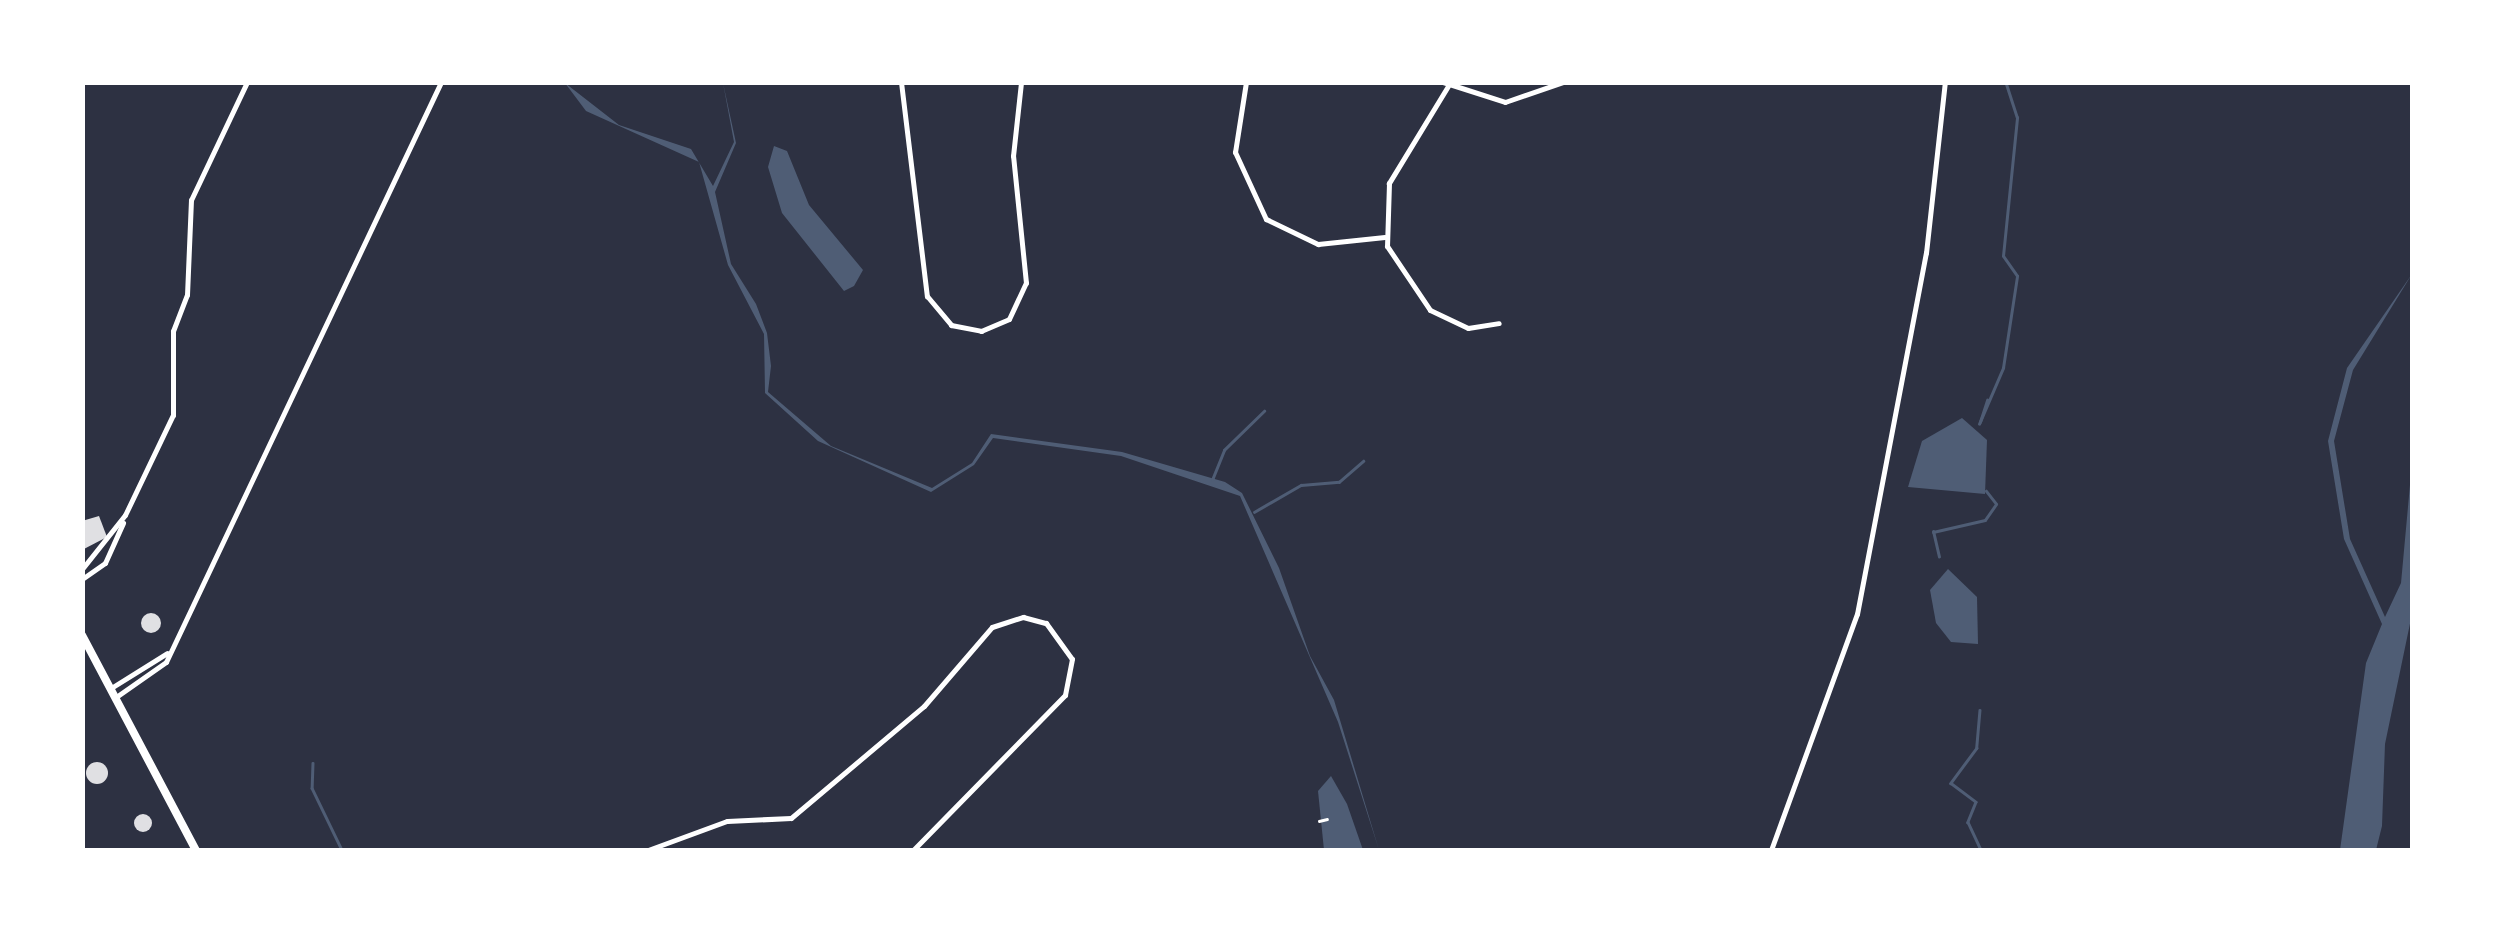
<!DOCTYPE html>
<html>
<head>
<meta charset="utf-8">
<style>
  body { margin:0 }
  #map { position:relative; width:2495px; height:933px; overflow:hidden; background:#2d3142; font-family:Quicksand,sans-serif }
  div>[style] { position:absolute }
  .water>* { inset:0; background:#4f5d75 }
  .stream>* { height:2.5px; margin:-1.25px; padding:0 1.25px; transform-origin:1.25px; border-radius:1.25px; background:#4f5d75 }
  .building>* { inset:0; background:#e0e0e3 }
  .round { border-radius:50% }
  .path>* { height:2.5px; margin:-1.25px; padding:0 1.25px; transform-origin:1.25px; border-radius:1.25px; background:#fff }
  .minor>* { height:5px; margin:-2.5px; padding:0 2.5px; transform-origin:2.5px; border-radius:2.5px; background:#fff }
  .trunk>* { height:8px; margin:-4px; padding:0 4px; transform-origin:4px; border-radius:4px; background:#fff }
  span { translate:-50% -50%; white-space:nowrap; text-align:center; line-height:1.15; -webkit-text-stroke:9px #fff; paint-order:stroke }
  .frame { position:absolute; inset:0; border:85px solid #fff; pointer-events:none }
</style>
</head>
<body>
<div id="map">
  <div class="water">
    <div style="clip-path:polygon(565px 83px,619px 125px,691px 149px,713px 186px,734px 142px,723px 83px,736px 143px,715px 192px,731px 264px,756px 304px,767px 333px,771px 366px,768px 392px,831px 446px,932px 488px,972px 463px,991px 434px,1122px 452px,1225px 482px,1242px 493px,1279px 568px,1310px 656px,1334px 700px,1379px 850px,1338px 722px,1240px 496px,1121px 456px,993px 438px,974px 465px,931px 492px,818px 441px,765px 393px,764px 334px,728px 265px,699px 162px,586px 111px)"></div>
    <div style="clip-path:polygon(774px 146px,787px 151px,809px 205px,863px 270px,854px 286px,844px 291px,782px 213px,768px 167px)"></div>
    <div style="clip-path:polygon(2412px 274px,2353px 370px,2334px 441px,2350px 539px,2385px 617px,2401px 583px,2412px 463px,2412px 614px,2385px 744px,2382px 826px,2376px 850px,2340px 850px,2366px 663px,2382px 624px,2344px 539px,2328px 441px,2347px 368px)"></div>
    <div style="clip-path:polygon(1962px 418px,1987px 440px,1985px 494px,1908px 487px,1922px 441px)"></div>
    <div style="clip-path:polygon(1948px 569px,1977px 597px,1978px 644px,1951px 642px,1936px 623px,1930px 590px)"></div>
    <div style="clip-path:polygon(1331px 776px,1347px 804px,1363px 850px,1324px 850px,1318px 791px)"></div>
  </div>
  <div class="stream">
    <div style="left:1980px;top:422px;width:23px;rotate:-72deg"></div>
    <div style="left:1979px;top:424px;width:61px;rotate:-66.8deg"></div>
    <div style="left:2003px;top:368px;width:93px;rotate:-81.3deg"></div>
    <div style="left:2017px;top:276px;width:24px;rotate:-125deg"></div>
    <div style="left:2003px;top:256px;width:139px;rotate:-84.2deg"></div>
    <div style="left:2017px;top:118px;width:38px;rotate:-108deg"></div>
    <div style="left:1212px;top:480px;width:32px;rotate:-68deg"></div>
    <div style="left:1224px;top:450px;width:56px;rotate:-44.3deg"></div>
    <div style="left:1254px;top:512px;width:54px;rotate:-29.9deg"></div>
    <div style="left:1301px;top:485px;width:38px;rotate:-5deg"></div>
    <div style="left:1339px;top:482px;width:32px;rotate:-41deg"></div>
    <div style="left:1939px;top:557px;width:26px;rotate:-103deg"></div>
    <div style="left:1933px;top:532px;width:53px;rotate:-13deg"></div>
    <div style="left:1985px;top:520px;width:19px;rotate:-55deg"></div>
    <div style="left:1996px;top:504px;width:16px;rotate:-128deg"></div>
    <div style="left:1980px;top:710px;width:38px;rotate:95deg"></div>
    <div style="left:1977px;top:748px;width:44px;rotate:126.6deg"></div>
    <div style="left:1951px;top:783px;width:31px;rotate:37deg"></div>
    <div style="left:1976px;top:802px;width:22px;rotate:112deg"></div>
    <div style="left:1968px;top:822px;width:31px;rotate:65deg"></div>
    <div style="left:313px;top:763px;width:25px;rotate:92deg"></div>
    <div style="left:312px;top:788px;width:69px;rotate:64.2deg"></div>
  </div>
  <div class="building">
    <div style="clip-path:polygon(99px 516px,107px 537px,82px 550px,82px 521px)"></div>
    <div class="round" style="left:141px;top:613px;width:20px;height:20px"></div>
    <div class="round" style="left:86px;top:762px;width:22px;height:22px"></div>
    <div class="round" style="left:134px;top:814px;width:18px;height:18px"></div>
  </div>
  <div class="path">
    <div style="left:1319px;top:821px;width:8px;rotate:-14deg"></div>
  </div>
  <div class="minor">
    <div style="left:901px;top:82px;width:216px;rotate:83.1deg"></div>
    <div style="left:927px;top:296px;width:38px;rotate:50deg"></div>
    <div style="left:951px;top:325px;width:31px;rotate:11deg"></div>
    <div style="left:981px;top:331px;width:30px;rotate:-23deg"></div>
    <div style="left:1009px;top:319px;width:40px;rotate:-65deg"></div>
    <div style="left:1026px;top:283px;width:128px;rotate:-95.8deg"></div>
    <div style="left:1013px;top:156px;width:74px;rotate:-83.8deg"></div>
    <div style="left:1246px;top:82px;width:71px;rotate:98.9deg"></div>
    <div style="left:1235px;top:152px;width:74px;rotate:65.2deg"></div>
    <div style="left:1266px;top:219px;width:58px;rotate:25.7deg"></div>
    <div style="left:1318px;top:244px;width:67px;rotate:-6deg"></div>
    <div style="left:1443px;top:82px;width:65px;rotate:17.9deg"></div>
    <div style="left:1505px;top:102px;width:61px;rotate:-19deg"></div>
    <div style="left:1448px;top:86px;width:114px;rotate:121.3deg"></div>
    <div style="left:1389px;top:183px;width:63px;rotate:91.8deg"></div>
    <div style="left:1387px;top:246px;width:77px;rotate:56.1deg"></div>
    <div style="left:1430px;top:310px;width:42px;rotate:25.3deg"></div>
    <div style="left:1468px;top:328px;width:31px;rotate:-9deg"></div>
    <div style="left:82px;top:569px;width:69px;rotate:-51.5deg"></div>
    <div style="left:125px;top:515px;width:111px;rotate:-64.4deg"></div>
    <div style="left:173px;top:415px;width:84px;rotate:-90deg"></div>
    <div style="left:173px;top:331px;width:39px;rotate:-69deg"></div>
    <div style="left:187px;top:295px;width:95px;rotate:-87.6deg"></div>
    <div style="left:191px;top:200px;width:131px;rotate:-64.6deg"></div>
    <div style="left:82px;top:579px;width:28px;rotate:-35deg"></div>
    <div style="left:105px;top:563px;width:44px;rotate:-65.8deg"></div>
    <div style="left:111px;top:688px;width:66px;rotate:-32deg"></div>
    <div style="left:116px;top:697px;width:61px;rotate:-35deg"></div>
    <div style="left:166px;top:662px;width:642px;rotate:-64.63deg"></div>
    <div style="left:648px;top:850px;width:84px;rotate:-20.2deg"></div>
    <div style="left:727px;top:821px;width:64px;rotate:-2.7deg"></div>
    <div style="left:791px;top:818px;width:174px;rotate:-40.1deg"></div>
    <div style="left:924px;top:706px;width:104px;rotate:-49.3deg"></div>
    <div style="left:992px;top:627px;width:33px;rotate:-18deg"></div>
    <div style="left:1023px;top:617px;width:24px;rotate:15deg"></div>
    <div style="left:1046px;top:623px;width:44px;rotate:54.2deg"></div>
    <div style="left:1072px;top:659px;width:37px;rotate:101deg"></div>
    <div style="left:1065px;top:695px;width:217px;rotate:134.4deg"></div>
    <div style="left:1771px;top:850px;width:251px;rotate:-70deg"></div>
    <div style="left:1857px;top:614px;width:368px;rotate:-79.2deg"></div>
    <div style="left:1926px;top:253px;width:172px;rotate:-83.7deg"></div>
  </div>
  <div class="trunk">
    <div style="left:82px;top:635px;width:243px;rotate:62.1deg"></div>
  </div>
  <div class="frame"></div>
</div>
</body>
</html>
